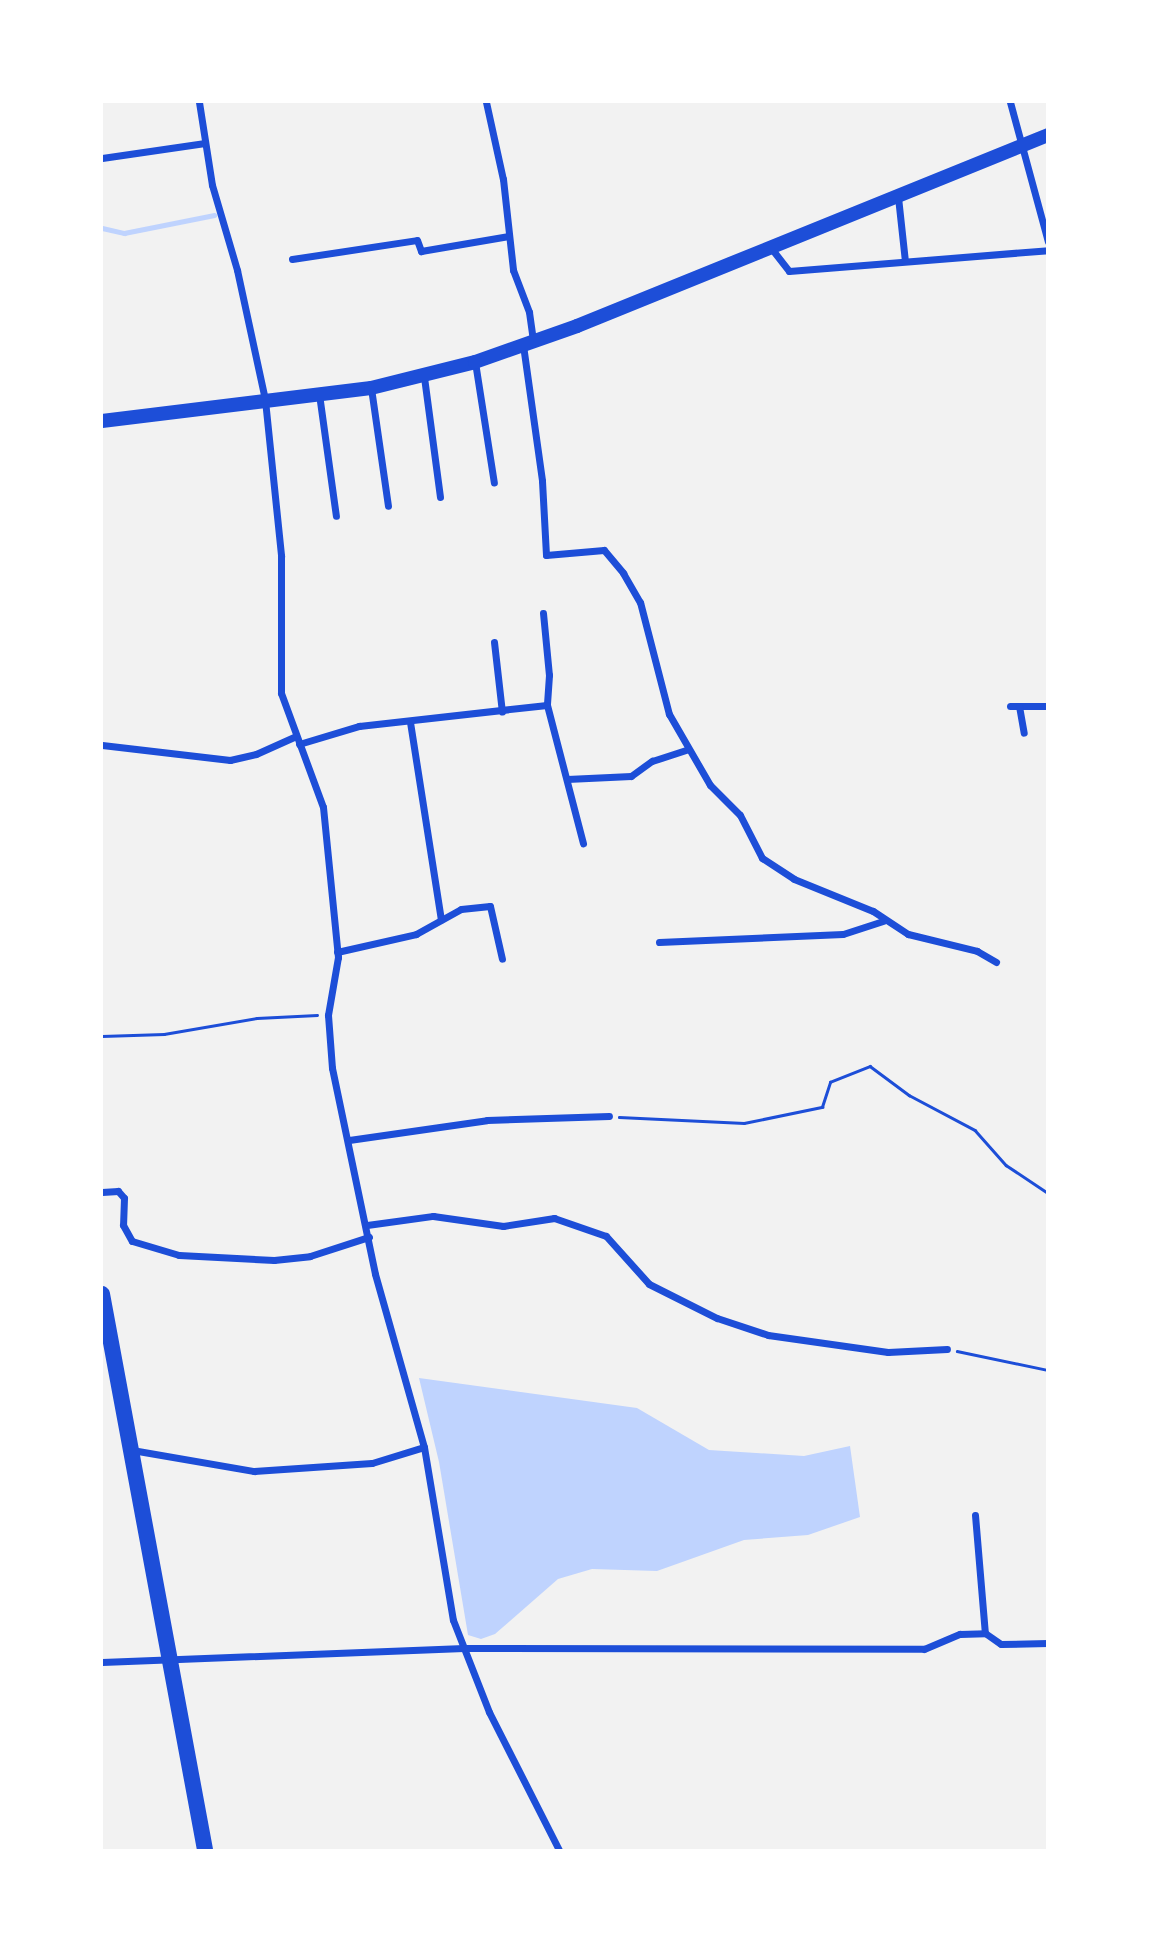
<!DOCTYPE html>
<html>
<head>
<meta charset="utf-8">
<style>
  body { margin:0 }
  #map { position:relative; width:1149px; height:1952px; overflow:hidden; background:#f2f2f2; font-family:"Source Sans 3",sans-serif }
  div>[style] { position:absolute }
  .water>* { inset:0; background:#bfd3fe }
  .stream>* { height:5px; margin:-2.5px; padding:0 2.5px; transform-origin:2.5px; border-radius:2.5px; background:#bfd3fe }
  .path>* { height:2.5px; margin:-1.25px; padding:0 1.25px; transform-origin:1.25px; border-radius:1.25px; background:#1d4ed8 }
  .minor>* { height:7px; margin:-3.5px; padding:0 3.5px; transform-origin:3.5px; border-radius:3.5px; background:#1d4ed8 }
  .secondary>* { height:14px; margin:-7px; padding:0 7px; transform-origin:7px; border-radius:7px; background:#1d4ed8 }
  .primary>* { height:16px; margin:-8px; padding:0 8px; transform-origin:8px; border-radius:8px; background:#1d4ed8 }
  span { translate:-50% -50%; white-space:nowrap; text-align:center; line-height:1.15; -webkit-text-stroke:5px #fff; paint-order:stroke }
  .frame { position:absolute; inset:0; border:103px solid #fff; pointer-events:none }
</style>
</head>
<body>
<div id="map">
  <div class="water">
    <div style="clip-path:polygon(419px 1378px,637px 1408px,709px 1450px,804px 1456px,850px 1446px,860px 1517px,808px 1535px,744px 1540px,657px 1571px,592px 1569px,558px 1579px,495px 1634px,481px 1639px,468px 1635px,439px 1462px)"></div>
  </div>
  <div class="stream">
    <div style="left:102px;top:228px;width:23px;rotate:13deg"></div>
    <div style="left:124px;top:233px;width:92px;rotate:-11.3deg"></div>
  </div>
  <div class="path">
    <div style="left:102px;top:1036px;width:62px;rotate:-1.8deg"></div>
    <div style="left:164px;top:1034px;width:94px;rotate:-9.8deg"></div>
    <div style="left:257px;top:1018px;width:60px;rotate:-2.9deg"></div>
    <div style="left:619px;top:1117px;width:125px;rotate:2.7deg"></div>
    <div style="left:744px;top:1123px;width:80px;rotate:-11.6deg"></div>
    <div style="left:822px;top:1107px;width:26px;rotate:-72deg"></div>
    <div style="left:830px;top:1082px;width:43px;rotate:-21.8deg"></div>
    <div style="left:870px;top:1066px;width:49px;rotate:36.6deg"></div>
    <div style="left:909px;top:1095px;width:75px;rotate:27.9deg"></div>
    <div style="left:975px;top:1130px;width:47px;rotate:48.5deg"></div>
    <div style="left:1006px;top:1165px;width:50px;rotate:33.7deg"></div>
    <div style="left:957px;top:1351px;width:93px;rotate:11.8deg"></div>
  </div>
  <div class="minor">
    <div style="left:199px;top:102px;width:84px;rotate:81.1deg"></div>
    <div style="left:212px;top:185px;width:89px;rotate:73.6deg"></div>
    <div style="left:237px;top:270px;width:133px;rotate:77.8deg"></div>
    <div style="left:265px;top:400px;width:157px;rotate:84.1deg"></div>
    <div style="left:281px;top:556px;width:137px;rotate:90deg"></div>
    <div style="left:281px;top:693px;width:121px;rotate:69.8deg"></div>
    <div style="left:323px;top:807px;width:151px;rotate:84.3deg"></div>
    <div style="left:338px;top:957px;width:59px;rotate:99.8deg"></div>
    <div style="left:328px;top:1015px;width:53px;rotate:85.7deg"></div>
    <div style="left:332px;top:1068px;width:210px;rotate:78.2deg"></div>
    <div style="left:375px;top:1274px;width:180px;rotate:74.2deg"></div>
    <div style="left:424px;top:1447px;width:175px;rotate:80.5deg"></div>
    <div style="left:453px;top:1620px;width:99px;rotate:68.6deg"></div>
    <div style="left:489px;top:1712px;width:155px;rotate:63.1deg"></div>
    <div style="left:486px;top:102px;width:79px;rotate:77.6deg"></div>
    <div style="left:503px;top:179px;width:92px;rotate:83.7deg"></div>
    <div style="left:513px;top:270px;width:45px;rotate:69.1deg"></div>
    <div style="left:529px;top:312px;width:30px;rotate:82deg"></div>
    <div style="left:1010px;top:102px;width:145px;rotate:74.8deg"></div>
    <div style="left:102px;top:158px;width:104px;rotate:-8.3deg"></div>
    <div style="left:898px;top:197px;width:64px;rotate:83.8deg"></div>
    <div style="left:771px;top:248px;width:29px;rotate:52deg"></div>
    <div style="left:789px;top:271px;width:260px;rotate:-4.6deg"></div>
    <div style="left:292px;top:259px;width:126px;rotate:-8.6deg"></div>
    <div style="left:417px;top:240px;width:12px;rotate:70deg"></div>
    <div style="left:421px;top:251px;width:89px;rotate:-9.7deg"></div>
    <div style="left:523px;top:345px;width:137px;rotate:82deg"></div>
    <div style="left:542px;top:481px;width:74px;rotate:86.9deg"></div>
    <div style="left:546px;top:555px;width:58px;rotate:-4.9deg"></div>
    <div style="left:604px;top:550px;width:30px;rotate:50deg"></div>
    <div style="left:623px;top:573px;width:34px;rotate:60deg"></div>
    <div style="left:640px;top:602px;width:116px;rotate:75.5deg"></div>
    <div style="left:669px;top:714px;width:82px;rotate:60deg"></div>
    <div style="left:710px;top:785px;width:42px;rotate:45deg"></div>
    <div style="left:740px;top:815px;width:48px;rotate:62.9deg"></div>
    <div style="left:762px;top:858px;width:38px;rotate:33deg"></div>
    <div style="left:794px;top:879px;width:85px;rotate:22.1deg"></div>
    <div style="left:873px;top:911px;width:42px;rotate:33.3deg"></div>
    <div style="left:908px;top:934px;width:71px;rotate:13.8deg"></div>
    <div style="left:977px;top:951px;width:22px;rotate:30deg"></div>
    <div style="left:475px;top:362px;width:122px;rotate:81.1deg"></div>
    <div style="left:424px;top:377px;width:121px;rotate:82.4deg"></div>
    <div style="left:371px;top:388px;width:119px;rotate:81.8deg"></div>
    <div style="left:319px;top:394px;width:123px;rotate:82.1deg"></div>
    <div style="left:543px;top:613px;width:62px;rotate:84.5deg"></div>
    <div style="left:549px;top:675px;width:30px;rotate:94deg"></div>
    <div style="left:547px;top:705px;width:143px;rotate:75.4deg"></div>
    <div style="left:494px;top:642px;width:70px;rotate:83.5deg"></div>
    <div style="left:1010px;top:706px;width:38px"></div>
    <div style="left:1019px;top:706px;width:27px;rotate:80deg"></div>
    <div style="left:410px;top:722px;width:200px;rotate:81.1deg"></div>
    <div style="left:299px;top:744px;width:63px;rotate:-16.7deg"></div>
    <div style="left:359px;top:726px;width:189px;rotate:-6.4deg"></div>
    <div style="left:102px;top:745px;width:129px;rotate:6.7deg"></div>
    <div style="left:230px;top:760px;width:27px;rotate:-13deg"></div>
    <div style="left:256px;top:754px;width:44px;rotate:-24.2deg"></div>
    <div style="left:567px;top:779px;width:64px;rotate:-2.7deg"></div>
    <div style="left:631px;top:776px;width:26px;rotate:-36deg"></div>
    <div style="left:652px;top:761px;width:38px;rotate:-18deg"></div>
    <div style="left:659px;top:942px;width:184px;rotate:-2.5deg"></div>
    <div style="left:843px;top:934px;width:42px;rotate:-18deg"></div>
    <div style="left:337px;top:952px;width:81px;rotate:-12.8deg"></div>
    <div style="left:416px;top:934px;width:51px;rotate:-29.1deg"></div>
    <div style="left:461px;top:909px;width:29px;rotate:-6deg"></div>
    <div style="left:490px;top:906px;width:54px;rotate:77.2deg"></div>
    <div style="left:349px;top:1140px;width:139px;rotate:-8.2deg"></div>
    <div style="left:487px;top:1120px;width:122px;rotate:-1.9deg"></div>
    <div style="left:102px;top:1192px;width:16px;rotate:-4deg"></div>
    <div style="left:118px;top:1191px;width:9px;rotate:49deg"></div>
    <div style="left:124px;top:1198px;width:27px;rotate:92deg"></div>
    <div style="left:123px;top:1225px;width:18px;rotate:61deg"></div>
    <div style="left:132px;top:1241px;width:49px;rotate:16.6deg"></div>
    <div style="left:179px;top:1255px;width:95px;rotate:3deg"></div>
    <div style="left:274px;top:1260px;width:36px;rotate:-6deg"></div>
    <div style="left:310px;top:1256px;width:62px;rotate:-17.9deg"></div>
    <div style="left:367px;top:1225px;width:67px;rotate:-7.8deg"></div>
    <div style="left:433px;top:1216px;width:71px;rotate:8.1deg"></div>
    <div style="left:503px;top:1226px;width:52px;rotate:-8.9deg"></div>
    <div style="left:554px;top:1218px;width:55px;rotate:19.1deg"></div>
    <div style="left:606px;top:1236px;width:64px;rotate:48.1deg"></div>
    <div style="left:649px;top:1284px;width:76px;rotate:26.6deg"></div>
    <div style="left:717px;top:1318px;width:54px;rotate:18.4deg"></div>
    <div style="left:768px;top:1335px;width:121px;rotate:8.1deg"></div>
    <div style="left:888px;top:1352px;width:59px;rotate:-2.9deg"></div>
    <div style="left:132px;top:1450px;width:124px;rotate:9.8deg"></div>
    <div style="left:254px;top:1471px;width:118px;rotate:-3.9deg"></div>
    <div style="left:372px;top:1463px;width:54px;rotate:-17.1deg"></div>
    <div style="left:975px;top:1515px;width:118px;rotate:85.2deg"></div>
    <div style="left:102px;top:1662px;width:362px;rotate:-2.2deg"></div>
    <div style="left:464px;top:1648px;width:460px;rotate:0.1deg"></div>
    <div style="left:924px;top:1649px;width:39px;rotate:-23deg"></div>
    <div style="left:960px;top:1634px;width:25px;rotate:-2deg"></div>
    <div style="left:985px;top:1633px;width:19px;rotate:35deg"></div>
    <div style="left:1001px;top:1644px;width:47px;rotate:-1.2deg"></div>
  </div>
  <div class="secondary">
    <div style="left:102px;top:421px;width:271px;rotate:-7deg"></div>
    <div style="left:371px;top:388px;width:107px;rotate:-14deg"></div>
    <div style="left:475px;top:362px;width:108px;rotate:-19.4deg"></div>
    <div style="left:577px;top:326px;width:508px;rotate:-22.07deg"></div>
  </div>
  <div class="primary">
    <div style="left:102px;top:1294px;width:565px;rotate:79.5deg"></div>
  </div>
  <div class="frame"></div>
</div>
</body>
</html>
